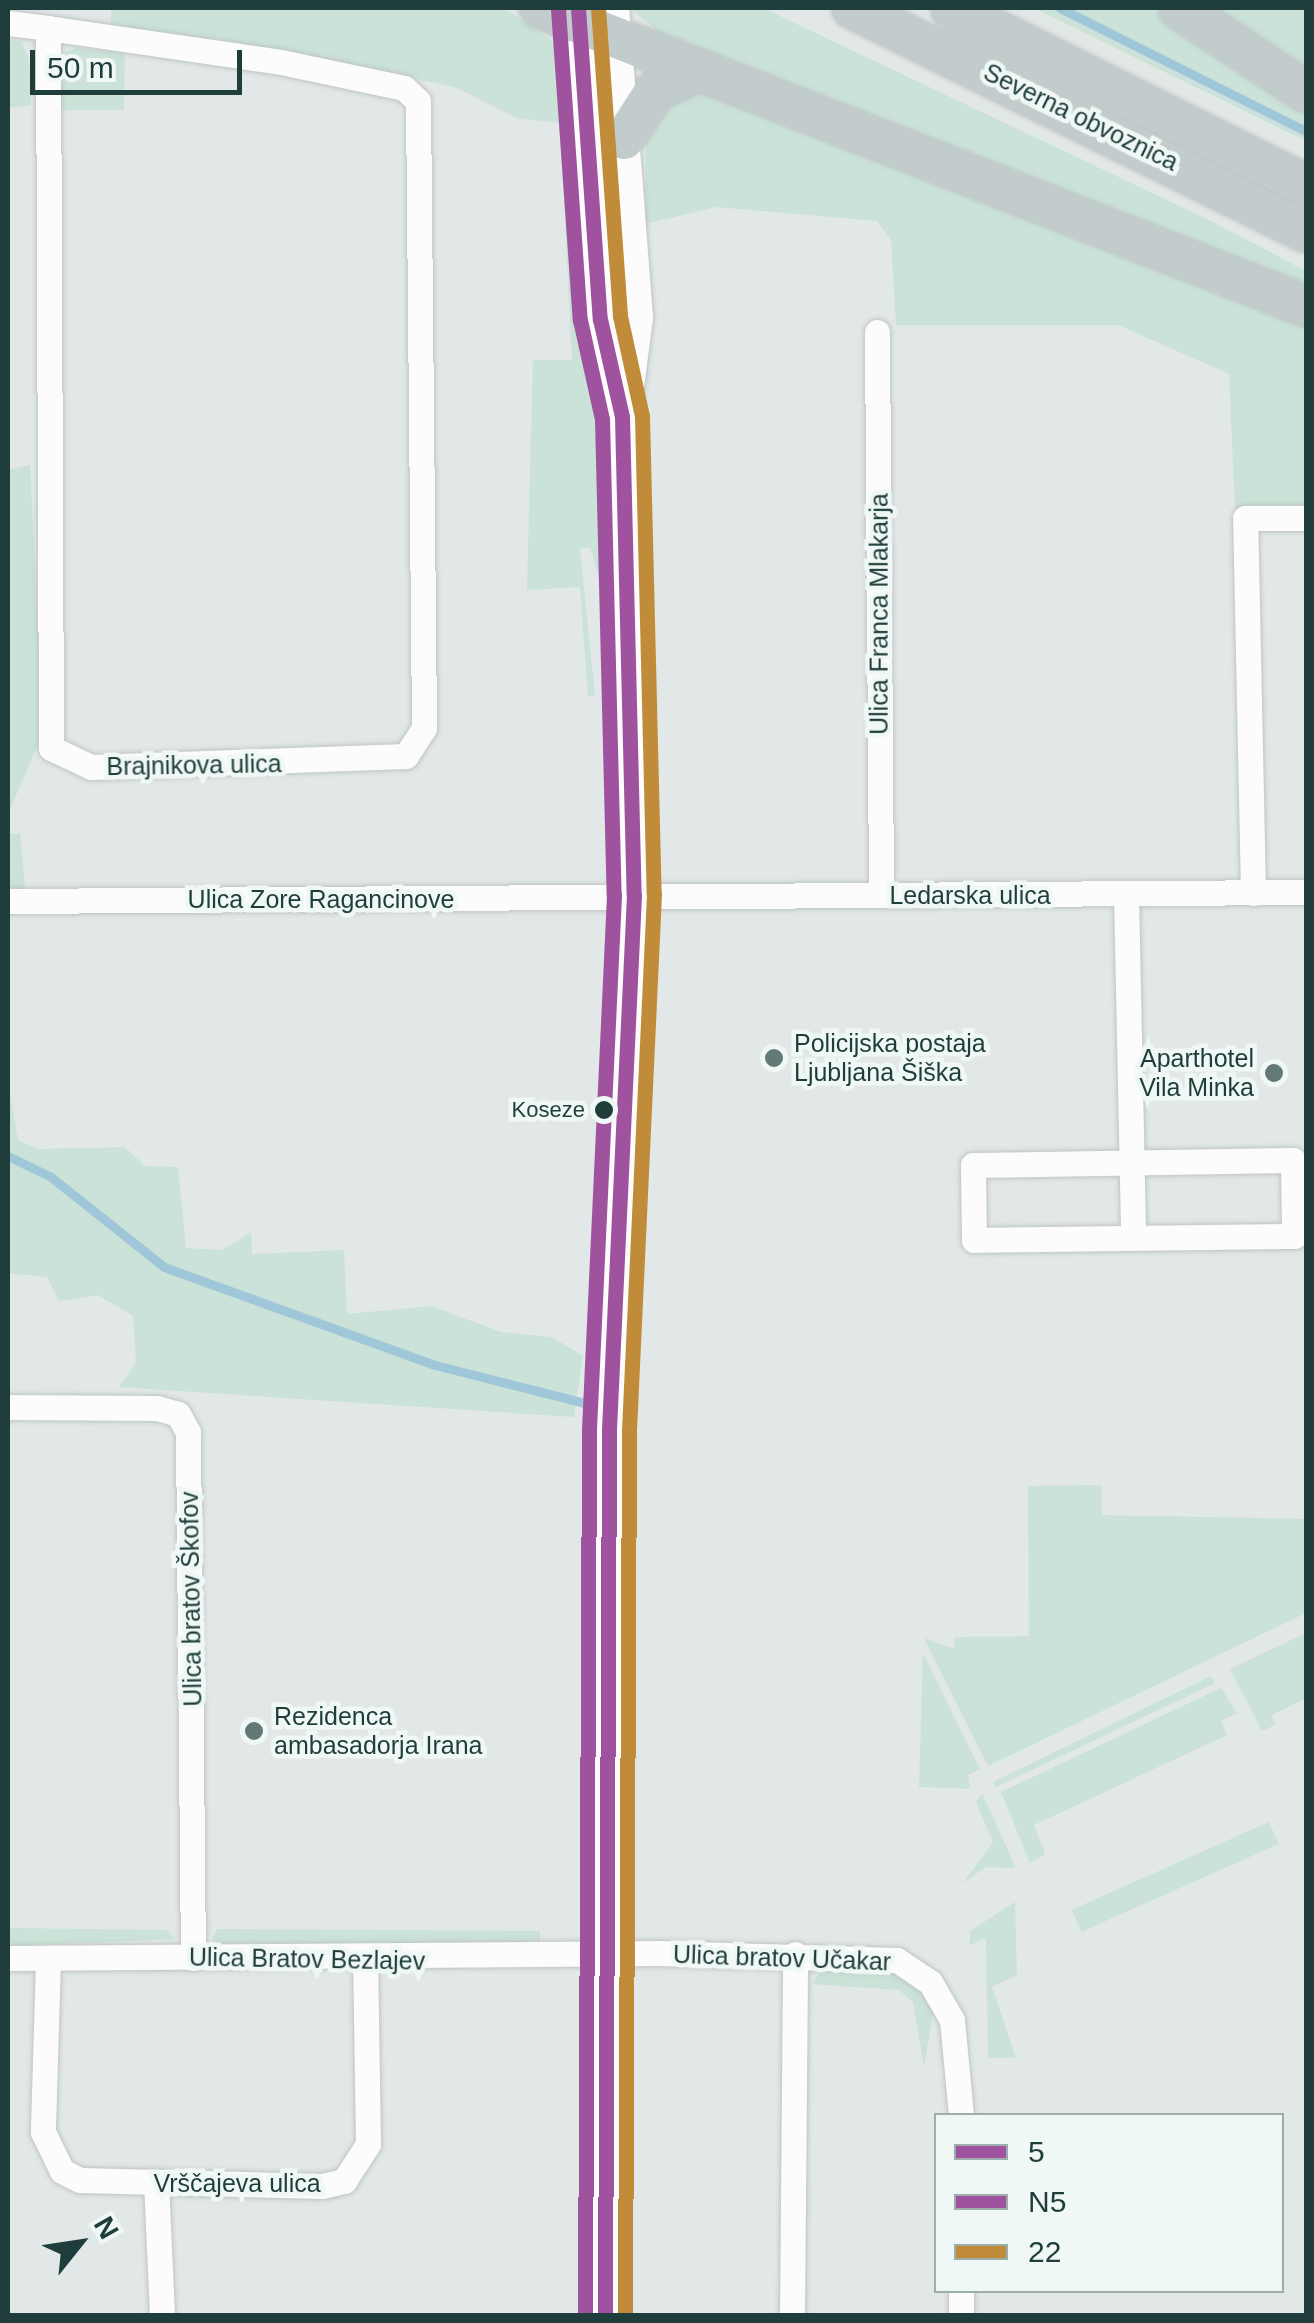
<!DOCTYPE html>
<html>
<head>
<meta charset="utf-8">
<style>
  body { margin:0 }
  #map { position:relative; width:1314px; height:2323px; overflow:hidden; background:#e2e8e7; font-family:Arial,sans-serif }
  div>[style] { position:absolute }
  .green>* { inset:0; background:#cae2d7; transform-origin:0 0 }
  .stream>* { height:9px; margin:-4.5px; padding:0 4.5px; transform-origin:4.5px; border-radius:4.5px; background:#a0c6da }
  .roads { filter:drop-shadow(0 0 2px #bfc5c4) drop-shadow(0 0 2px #bfc5c4) }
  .minor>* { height:25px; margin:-12.5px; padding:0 12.5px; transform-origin:12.5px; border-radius:12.5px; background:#fbfcfb }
  .secondary>* { height:35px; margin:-17.5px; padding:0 17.5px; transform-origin:17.5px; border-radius:17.5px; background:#fbfcfb }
  .trunk>* { height:40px; margin:-20px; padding:0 20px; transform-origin:20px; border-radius:20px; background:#c3cccc }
  .bus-1>* { height:15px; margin:-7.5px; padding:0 7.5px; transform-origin:7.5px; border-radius:7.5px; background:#9f539e }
  .bus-2>* { height:15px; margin:-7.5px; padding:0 7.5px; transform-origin:7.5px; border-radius:7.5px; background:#9f539e }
  .bus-3>* { height:15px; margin:-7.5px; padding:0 7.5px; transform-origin:7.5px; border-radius:7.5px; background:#c18c3a }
  .dots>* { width:28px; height:28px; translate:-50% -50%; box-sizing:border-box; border:5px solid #f0f8f6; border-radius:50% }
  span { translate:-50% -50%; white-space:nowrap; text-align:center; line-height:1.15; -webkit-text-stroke:9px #f0f8f6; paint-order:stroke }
  .bus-label { font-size:22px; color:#1f3d3b }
  .right { translate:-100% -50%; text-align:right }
  .street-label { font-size:25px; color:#1f3d3b }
  .poi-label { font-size:25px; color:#1f3d3b }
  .left { translate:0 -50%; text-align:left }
  .frame { position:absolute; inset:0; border:10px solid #1f3d3b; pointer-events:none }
  .legend { position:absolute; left:934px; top:2113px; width:350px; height:180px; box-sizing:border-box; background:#f0f8f6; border:2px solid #9cadab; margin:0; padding:12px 18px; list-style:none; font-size:30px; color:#1f3d3b }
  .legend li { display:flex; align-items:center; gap:20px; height:50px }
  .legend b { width:50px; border:2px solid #9cadab }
  .north { position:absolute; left:30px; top:2193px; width:100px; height:100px; -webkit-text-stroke:8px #f0f8f6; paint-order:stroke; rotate:60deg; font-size:28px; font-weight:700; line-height:40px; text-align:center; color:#1f3d3b }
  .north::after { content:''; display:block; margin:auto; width:35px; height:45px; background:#1f3d3b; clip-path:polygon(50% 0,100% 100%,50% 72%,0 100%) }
  .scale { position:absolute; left:30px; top:50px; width:212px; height:45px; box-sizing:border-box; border:5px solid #1f3d3b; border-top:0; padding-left:12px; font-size:30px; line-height:35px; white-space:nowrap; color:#1f3d3b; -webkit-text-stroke:8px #f0f8f6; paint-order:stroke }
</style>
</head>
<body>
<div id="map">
  <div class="green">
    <div style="clip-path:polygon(111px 8px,504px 8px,554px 42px,566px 60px,588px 266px,603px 590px,590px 547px,580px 549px,595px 695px,588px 697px,580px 587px,527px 590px,533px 360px,572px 360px,560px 123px,516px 118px,455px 87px,219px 39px,111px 31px)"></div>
    <div style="clip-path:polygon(630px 8px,763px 8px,1209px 220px,1306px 271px,1306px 287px,667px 40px)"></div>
    <div style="clip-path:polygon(1034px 8px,1151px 8px,1306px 112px,1306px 141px)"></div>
    <div style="clip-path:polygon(1205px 8px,1306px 8px,1306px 77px)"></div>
    <div style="clip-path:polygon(8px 40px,21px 41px,29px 59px,31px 105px,8px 108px)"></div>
    <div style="clip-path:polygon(77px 48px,125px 53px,124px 110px,59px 110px,62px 53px)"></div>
    <div style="clip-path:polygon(681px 91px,705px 92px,1306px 326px,1306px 509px,1235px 510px,1229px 374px,1118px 325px,896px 325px,891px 240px,877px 221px,716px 207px,645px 224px,646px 124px)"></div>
    <div style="clip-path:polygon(30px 465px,43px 733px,8px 814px,8px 470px)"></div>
    <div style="clip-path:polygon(20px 833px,25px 889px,8px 888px,8px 834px)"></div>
    <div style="clip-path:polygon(8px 1083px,18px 1140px,38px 1149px,125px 1147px,145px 1166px,178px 1167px,186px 1248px,223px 1250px,251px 1232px,252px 1254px,344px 1250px,347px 1314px,431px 1306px,501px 1332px,552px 1337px,583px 1356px,574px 1417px,119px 1387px,136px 1363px,133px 1316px,98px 1295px,59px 1301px,47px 1277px,8px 1273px)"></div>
    <div style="clip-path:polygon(1101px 1485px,1102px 1515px,1306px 1519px,1306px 1613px,988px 1766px,924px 1638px,954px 1649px,955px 1637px,1029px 1636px,1028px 1486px)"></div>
    <div style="clip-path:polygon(1306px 1633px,1306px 1698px,1272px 1715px,1275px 1725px,1262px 1731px,1230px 1669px)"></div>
    <div style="clip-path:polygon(923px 1653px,980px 1769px,968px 1775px,970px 1789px,919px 1787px)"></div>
    <div style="clip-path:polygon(1211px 1676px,1215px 1683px,996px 1787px,993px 1782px)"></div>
    <div style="clip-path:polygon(1221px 1688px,1237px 1713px,1221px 1721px,1227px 1735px,1034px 1825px,1045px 1854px,1030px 1863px,1001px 1792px)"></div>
    <div style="clip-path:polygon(982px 1793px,1016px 1868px,986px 1867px,963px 1883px,993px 1842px,976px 1802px)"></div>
    <div style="left:1269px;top:1822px;width:24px;height:216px;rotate:66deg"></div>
    <div style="clip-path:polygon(1015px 1902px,1017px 1975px,992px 1987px,1016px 2058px,988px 2058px,986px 1938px,970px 1945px,970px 1931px)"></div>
    <div style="clip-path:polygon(8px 1928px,167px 1930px,175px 1939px,8px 1946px)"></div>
    <div style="clip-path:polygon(217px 1929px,540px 1931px,540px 1947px,222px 1946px,212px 1940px)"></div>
    <div style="clip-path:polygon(875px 1965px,913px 1979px,934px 2007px,924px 2067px,913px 2002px,899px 1990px,812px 1984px,823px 1968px)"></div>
  </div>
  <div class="stream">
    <div style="left:1060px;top:8px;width:275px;rotate:26.6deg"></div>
    <div style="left:8px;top:1156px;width:48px;rotate:26deg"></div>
    <div style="left:51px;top:1177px;width:144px;rotate:38.5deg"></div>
    <div style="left:164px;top:1267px;width:288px;rotate:19.9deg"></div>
    <div style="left:435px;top:1365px;width:155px;rotate:14.2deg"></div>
  </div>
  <div class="roads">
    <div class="minor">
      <div style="left:8px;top:23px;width:40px;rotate:7.1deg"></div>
      <div style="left:48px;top:28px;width:235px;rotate:8.3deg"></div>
      <div style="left:281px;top:62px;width:126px;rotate:11.9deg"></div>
      <div style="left:404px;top:88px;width:19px;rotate:43deg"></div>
      <div style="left:418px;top:101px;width:627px;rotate:89.45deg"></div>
      <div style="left:424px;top:728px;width:33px;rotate:123deg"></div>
      <div style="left:406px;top:756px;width:315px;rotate:178deg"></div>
      <div style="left:91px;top:767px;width:44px;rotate:-154.6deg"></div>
      <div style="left:51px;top:748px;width:720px;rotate:-90.24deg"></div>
      <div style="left:877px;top:332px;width:563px;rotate:89.59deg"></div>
      <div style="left:1253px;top:893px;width:375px;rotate:-91.2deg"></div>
      <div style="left:1245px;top:518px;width:61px"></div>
      <div style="left:1126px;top:894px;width:344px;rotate:88.8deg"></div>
      <div style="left:8px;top:901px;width:1298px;rotate:-0.4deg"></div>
      <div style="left:1293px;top:1160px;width:76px;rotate:89.2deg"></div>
      <div style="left:1294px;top:1236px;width:320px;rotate:179.3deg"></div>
      <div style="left:974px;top:1240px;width:75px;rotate:-90.8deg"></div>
      <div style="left:973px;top:1165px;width:320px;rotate:-0.9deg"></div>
      <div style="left:8px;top:1407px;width:149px;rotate:0.4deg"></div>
      <div style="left:157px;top:1408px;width:22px;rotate:16deg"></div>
      <div style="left:178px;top:1414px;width:21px;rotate:61deg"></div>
      <div style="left:188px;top:1432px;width:526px;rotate:89.46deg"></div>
      <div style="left:8px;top:1958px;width:651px;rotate:-0.44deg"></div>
      <div style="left:659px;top:1953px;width:238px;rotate:1.7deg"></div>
      <div style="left:897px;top:1960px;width:40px;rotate:34deg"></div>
      <div style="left:930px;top:1982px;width:44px;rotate:59.9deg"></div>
      <div style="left:952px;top:2020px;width:96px;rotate:84.6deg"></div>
      <div style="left:48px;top:1959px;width:173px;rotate:91.7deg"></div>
      <div style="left:43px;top:2132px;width:43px;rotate:64deg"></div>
      <div style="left:62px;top:2171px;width:20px;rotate:27deg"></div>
      <div style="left:80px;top:2180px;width:242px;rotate:1.4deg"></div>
      <div style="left:322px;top:2186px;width:23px;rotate:-13deg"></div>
      <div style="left:344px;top:2181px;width:44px;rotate:-57deg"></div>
      <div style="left:368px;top:2144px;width:183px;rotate:-90.9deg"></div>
      <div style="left:156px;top:2182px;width:134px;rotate:87.4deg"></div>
      <div style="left:961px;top:2290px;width:26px;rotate:90deg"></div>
      <div style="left:792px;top:2316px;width:362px;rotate:-89.5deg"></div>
    </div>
    <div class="secondary">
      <div style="left:578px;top:8px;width:312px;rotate:86deg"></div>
      <div style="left:600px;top:319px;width:72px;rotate:77.1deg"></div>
      <div style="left:605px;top:2316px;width:886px;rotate:-89.74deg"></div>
      <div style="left:609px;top:1430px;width:536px;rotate:-87.32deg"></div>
      <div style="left:634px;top:895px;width:478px;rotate:-91.4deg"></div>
      <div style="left:622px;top:417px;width:101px;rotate:-82.6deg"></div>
      <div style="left:635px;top:317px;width:310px;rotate:-94.4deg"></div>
    </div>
    <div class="trunk">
      <div style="left:540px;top:8px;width:822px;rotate:21.26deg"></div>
      <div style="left:852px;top:8px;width:506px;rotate:26.26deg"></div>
      <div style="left:951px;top:8px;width:397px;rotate:26.5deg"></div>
      <div style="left:1179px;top:8px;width:152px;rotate:33.5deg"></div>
      <div style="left:624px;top:139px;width:57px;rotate:-57.1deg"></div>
      <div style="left:655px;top:91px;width:50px;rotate:-25deg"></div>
    </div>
  </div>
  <div class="bus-1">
    <div style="left:578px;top:8px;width:312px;rotate:86deg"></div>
    <div style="left:600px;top:319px;width:100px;rotate:77.3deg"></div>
    <div style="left:622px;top:417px;width:478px;rotate:88.6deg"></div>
    <div style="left:634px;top:895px;width:536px;rotate:92.68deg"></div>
    <div style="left:609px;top:1430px;width:886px;rotate:90.26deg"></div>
  </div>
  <div class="bus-2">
    <div style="left:558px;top:9px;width:312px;rotate:86deg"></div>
    <div style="left:580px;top:320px;width:101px;rotate:77.5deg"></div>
    <div style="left:602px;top:419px;width:476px;rotate:88.6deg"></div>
    <div style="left:614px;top:895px;width:536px;rotate:92.68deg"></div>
    <div style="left:589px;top:1430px;width:886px;rotate:90.26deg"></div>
  </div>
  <div class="bus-3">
    <div style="left:598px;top:8px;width:309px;rotate:85.9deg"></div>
    <div style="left:620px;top:316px;width:102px;rotate:77.6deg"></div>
    <div style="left:642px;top:416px;width:478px;rotate:88.6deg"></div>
    <div style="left:654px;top:894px;width:538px;rotate:92.67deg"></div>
    <div style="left:629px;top:1431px;width:885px;rotate:90.26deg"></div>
  </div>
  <div class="dots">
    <div style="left:774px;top:1058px;background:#637977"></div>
    <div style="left:1274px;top:1073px;background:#637977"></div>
    <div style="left:604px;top:1110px;background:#1f3d3b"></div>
    <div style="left:254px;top:1731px;background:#637977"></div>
  </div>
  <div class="bus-label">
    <span class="right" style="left:585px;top:1110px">Koseze</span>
  </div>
  <div class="street-label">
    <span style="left:1081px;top:117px;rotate:26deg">Severna obvoznica</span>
    <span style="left:879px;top:614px;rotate:-90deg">Ulica Franca Mlakarja</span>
    <span style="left:194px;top:765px;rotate:-1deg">Brajnikova ulica</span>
    <span style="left:970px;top:895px">Ledarska ulica</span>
    <span style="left:321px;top:899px">Ulica Zore Ragancinove</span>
    <span style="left:191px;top:1599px;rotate:-91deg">Ulica bratov Škofov</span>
    <span style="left:782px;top:1958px;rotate:2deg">Ulica bratov Učakar</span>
    <span style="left:307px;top:1959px;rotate:1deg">Ulica Bratov Bezlajev</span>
    <span style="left:237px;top:2183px">Vrščajeva ulica</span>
  </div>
  <div class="poi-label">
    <span class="left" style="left:794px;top:1058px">Policijska postaja<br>Ljubljana Šiška</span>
    <span class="right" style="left:1254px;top:1073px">Aparthotel<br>Vila Minka</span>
    <span class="left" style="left:274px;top:1731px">Rezidenca<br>ambasadorja Irana</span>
  </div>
  <div class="frame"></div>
  <ul class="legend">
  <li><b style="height:12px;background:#9f539e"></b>5</li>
  <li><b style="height:12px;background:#9f539e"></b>N5</li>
  <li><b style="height:12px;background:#c18c3a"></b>22</li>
  </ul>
  <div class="north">N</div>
  <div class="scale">50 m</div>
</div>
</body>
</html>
